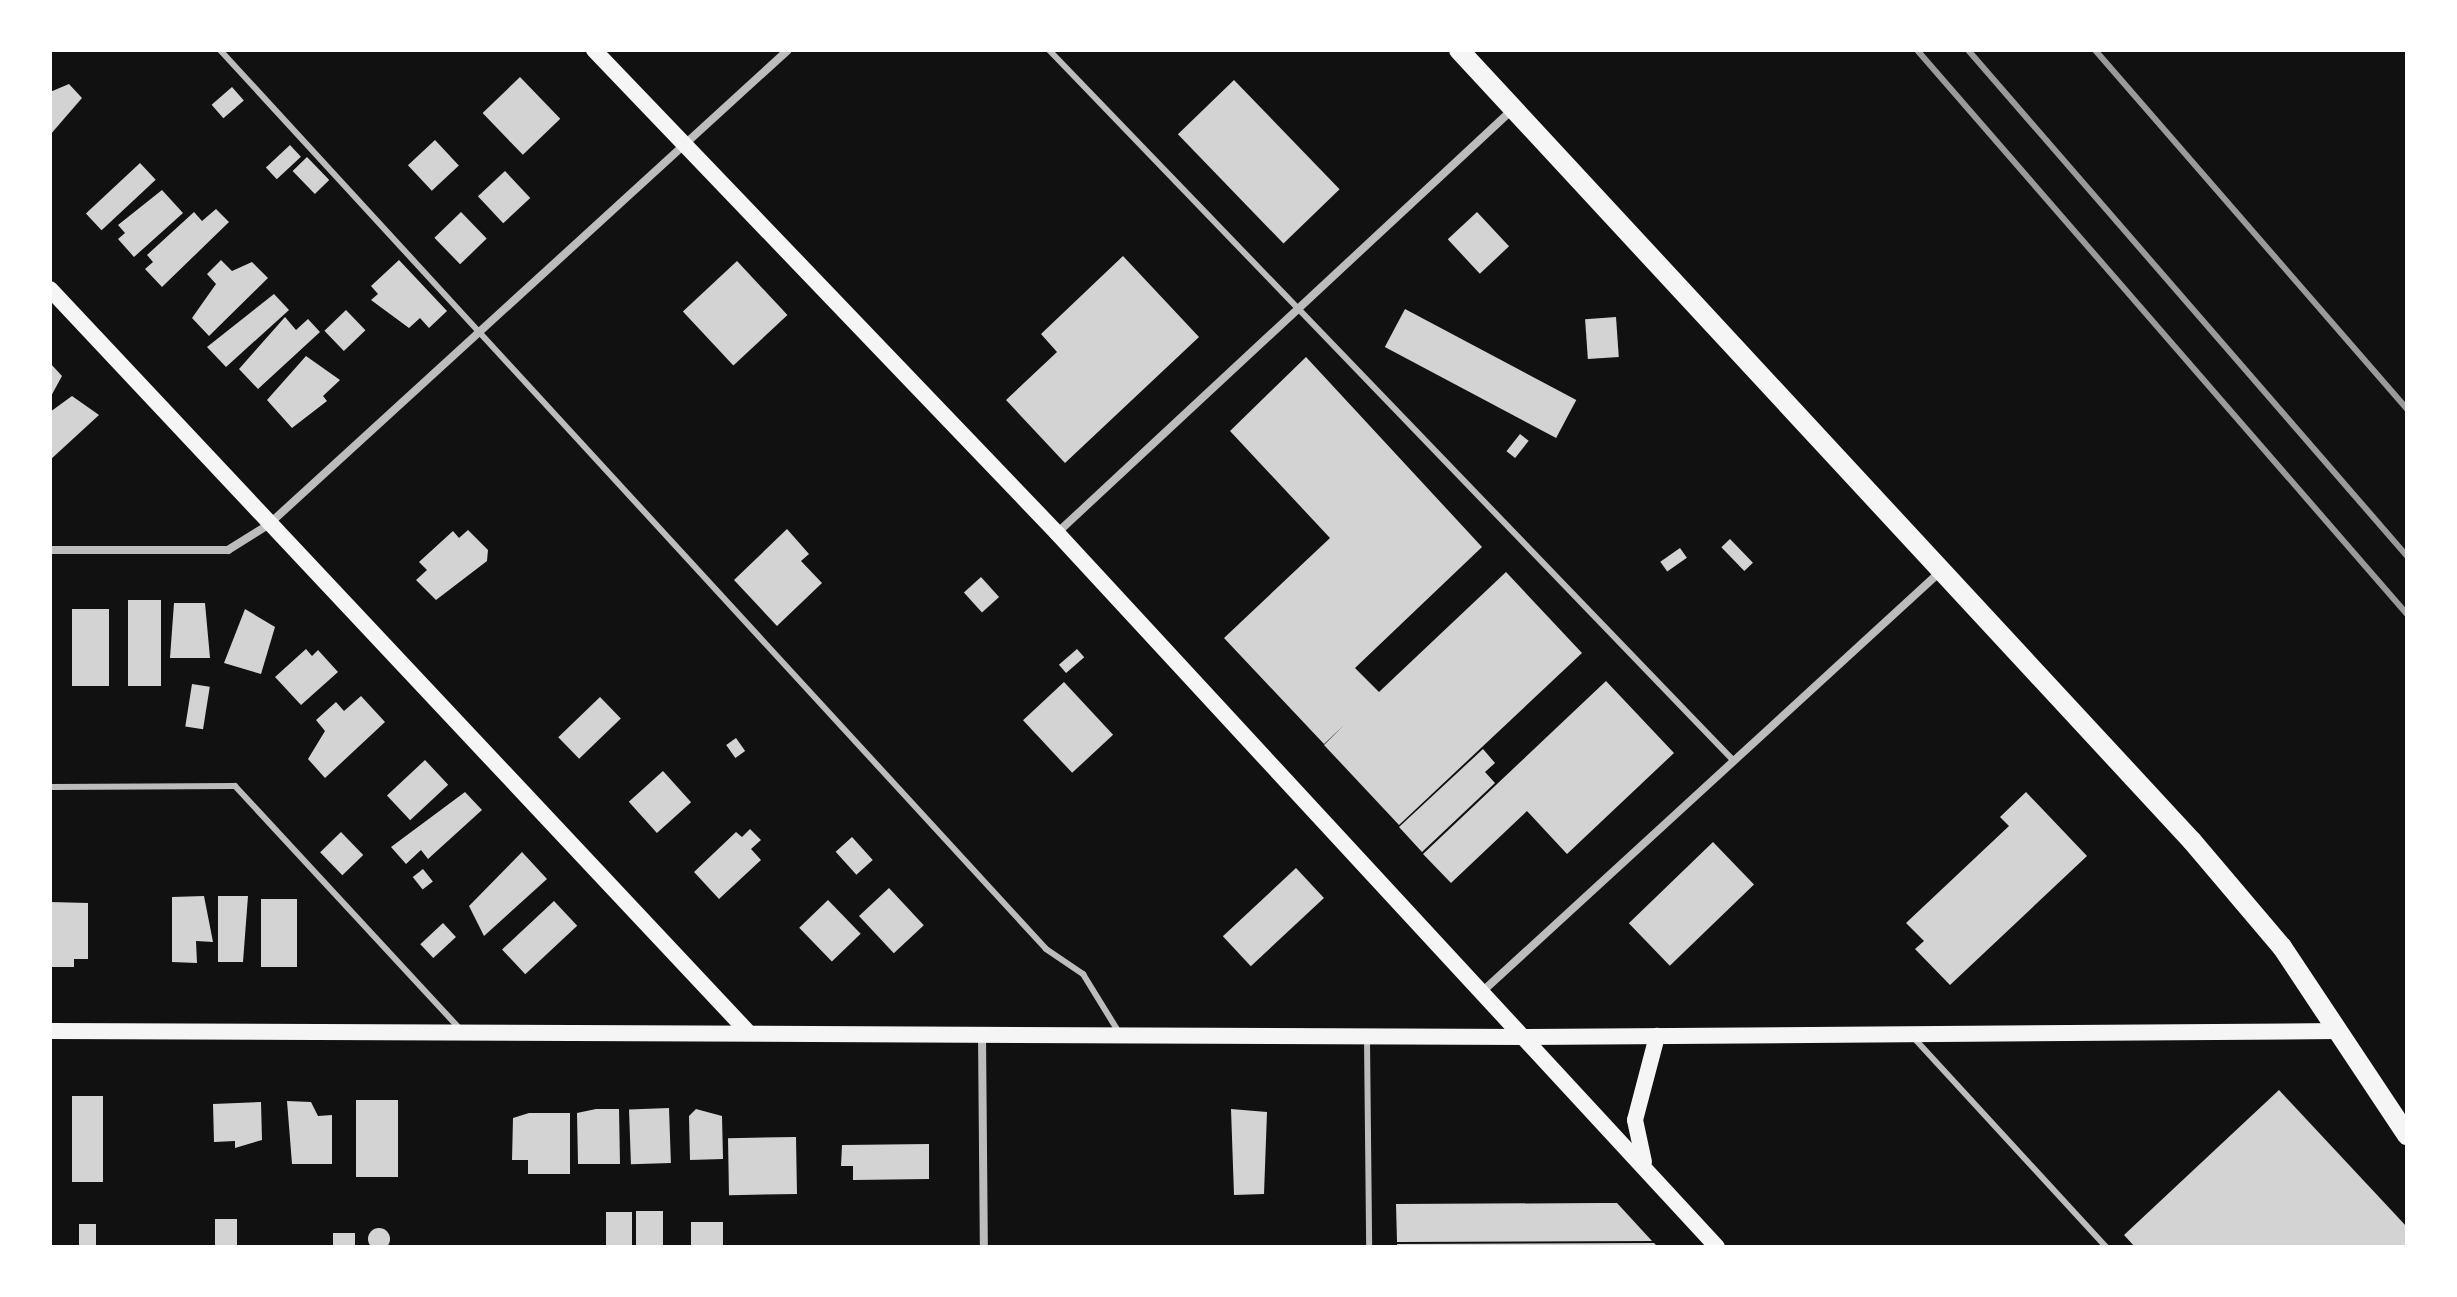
<!DOCTYPE html>
<html>
<head>
<meta charset="utf-8">
<style>
  body { margin:0 }
  #map { position:relative; width:2457px; height:1297px; overflow:hidden; background:#111; font-family:Commissioner,sans-serif }
  div>[style] { position:absolute }
  .building>* { inset:0; background:#d3d3d3; transform-origin:0 0 }
  .round { border-radius:50% }
  .service>* { height:6px; margin:-3px; padding:0 3px; transform-origin:3px; border-radius:3px; background:#bcbcbc }
  .minor>* { height:8px; margin:-4px; padding:0 4px; transform-origin:4px; border-radius:4px; background:#bcbcbc }
  .secondary>* { height:16px; margin:-8px; padding:0 8px; transform-origin:8px; border-radius:8px; background:#f5f5f5 }
  .primary>* { height:20px; margin:-10px; padding:0 10px; transform-origin:10px; border-radius:10px; background:#f5f5f5 }
  .rail>* { height:6px; margin:-3px; padding:0 3px; transform-origin:3px; border-radius:3px; background:#9a9a9a }
  span { translate:-50% -50%; white-space:nowrap; text-align:center; line-height:1.15; -webkit-text-stroke:8px #fff; paint-order:stroke }
  .frame { position:absolute; inset:0; border:52px solid #fff; pointer-events:none }
</style>
</head>
<body>
<div id="map">
  <div class="building">
    <div style="left:520px;top:77px;width:58px;height:52px;rotate:46deg"></div>
    <div style="left:1234px;top:80px;width:152px;height:78px;rotate:46deg"></div>
    <div style="clip-path:polygon(69px 84px,82px 98px,50px 135px,50px 92px)"></div>
    <div style="left:232px;top:87px;width:18px;height:27px;rotate:49deg"></div>
    <div style="left:435px;top:140px;width:35px;height:37px;rotate:47deg"></div>
    <div style="left:290px;top:145px;width:16px;height:33px;rotate:47deg"></div>
    <div style="left:307px;top:157px;width:32px;height:20px;rotate:46deg"></div>
    <div style="left:140px;top:163px;width:23px;height:74px;rotate:47deg"></div>
    <div style="left:505px;top:171px;width:37px;height:37px;rotate:47deg"></div>
    <div style="clip-path:polygon(162px 190px,183px 213px,134px 257px,118px 239px,125px 233px,118px 225px)"></div>
    <div style="clip-path:polygon(216px 209px,229px 222px,162px 287px,145px 269px,153px 262px,147px 255px,194px 212px,202px 221px)"></div>
    <div style="left:461px;top:212px;width:37px;height:37px;rotate:46deg"></div>
    <div style="left:1477px;top:212px;width:47px;height:40px;rotate:47deg"></div>
    <div style="clip-path:polygon(1123px 256px,1199px 337px,1065px 463px,1006px 400px,1057px 352px,1041px 334px)"></div>
    <div style="clip-path:polygon(221px 260px,232px 271px,252px 262px,268px 278px,209px 336px,192px 318px,216px 284px,207px 274px)"></div>
    <div style="clip-path:polygon(399px 260px,447px 311px,429px 328px,420px 318px,409px 328px,371px 300px,378px 294px,371px 286px)"></div>
    <div style="left:737px;top:261px;width:74px;height:74px;rotate:47deg"></div>
    <div style="clip-path:polygon(274px 294px,289px 310px,226px 367px,207px 347px)"></div>
    <div style="left:1405px;top:309px;width:194px;height:43px;rotate:28deg"></div>
    <div style="left:346px;top:310px;width:28px;height:30px;rotate:46deg"></div>
    <div style="clip-path:polygon(285px 317px,296px 330px,308px 319px,320px 332px,258px 389px,239px 369px)"></div>
    <div style="left:1616px;top:317px;width:40px;height:31px;rotate:86deg"></div>
    <div style="clip-path:polygon(306px 356px,340px 380px,323px 396px,327px 401px,292px 428px,267px 400px)"></div>
    <div style="clip-path:polygon(1306px 357px,1482px 547px,1355px 668px,1379px 692px,1506px 572px,1582px 653px,1399px 825px,1324px 745px,1344px 725px,1324px 744px,1224px 638px,1330px 538px,1230px 431px)"></div>
    <div style="clip-path:polygon(50px 363px,62px 376px,50px 398px)"></div>
    <div style="clip-path:polygon(72px 396px,99px 415px,50px 460px,50px 412px)"></div>
    <div style="left:1520px;top:434px;width:11px;height:22px;rotate:38deg"></div>
    <div style="clip-path:polygon(787px 529px,809px 554px,801px 561px,822px 583px,777px 626px,734px 580px)"></div>
    <div style="clip-path:polygon(468px 530px,488px 550px,487px 561px,436px 600px,416px 580px,427px 570px,419px 562px,453px 531px,459px 538px)"></div>
    <div style="left:1730px;top:539px;width:33px;height:12px;rotate:46deg"></div>
    <div style="left:1680px;top:548px;width:12px;height:24px;rotate:55deg"></div>
    <div style="left:981px;top:577px;width:27px;height:23px;rotate:48deg"></div>
    <div style="left:128px;top:600px;width:33px;height:86px"></div>
    <div style="clip-path:polygon(174px 603px,205px 603px,210px 658px,170px 658px)"></div>
    <div style="left:72px;top:609px;width:37px;height:77px"></div>
    <div style="clip-path:polygon(245px 609px,275px 627px,261px 674px,224px 663px)"></div>
    <div style="clip-path:polygon(306px 649px,312px 656px,318px 650px,338px 672px,301px 705px,275px 677px)"></div>
    <div style="left:1077px;top:649px;width:11px;height:24px;rotate:49deg"></div>
    <div style="clip-path:polygon(1606px 681px,1674px 753px,1567px 854px,1527px 811px,1451px 883px,1423px 854px)"></div>
    <div style="left:1064px;top:682px;width:72px;height:56px;rotate:47deg"></div>
    <div style="left:192px;top:684px;width:18px;height:43px;rotate:9deg"></div>
    <div style="clip-path:polygon(361px 696px,385px 722px,325px 778px,308px 759px,325px 731px,316px 720px,336px 702px,344px 711px)"></div>
    <div style="left:600px;top:697px;width:30px;height:58px;rotate:46deg"></div>
    <div style="left:736px;top:738px;width:16px;height:12px;rotate:55deg"></div>
    <div style="clip-path:polygon(1483px 749px,1495px 763px,1485px 772px,1495px 783px,1422px 852px,1399px 827px)"></div>
    <div style="left:425px;top:760px;width:34px;height:52px;rotate:47deg"></div>
    <div style="left:663px;top:771px;width:42px;height:46px;rotate:48deg"></div>
    <div style="clip-path:polygon(465px 792px,482px 810px,428px 859px,421px 850px,406px 864px,391px 847px)"></div>
    <div style="clip-path:polygon(2026px 792px,2087px 856px,1950px 985px,1915px 949px,1924px 941px,1906px 923px,2009px 826px,2000px 817px)"></div>
    <div style="clip-path:polygon(750px 829px,761px 840px,751px 849px,761px 860px,719px 899px,694px 872px,736px 832px,742px 837px)"></div>
    <div style="left:341px;top:832px;width:32px;height:29px;rotate:46deg"></div>
    <div style="left:852px;top:837px;width:31px;height:22px;rotate:48deg"></div>
    <div style="left:1713px;top:842px;width:59px;height:117px;rotate:46deg"></div>
    <div style="clip-path:polygon(522px 852px,547px 879px,484px 936px,469px 906px)"></div>
    <div style="left:1296px;top:868px;width:41px;height:100px;rotate:47deg"></div>
    <div style="left:423px;top:869px;width:16px;height:13px;rotate:52deg"></div>
    <div style="left:889px;top:888px;width:51px;height:41px;rotate:47deg"></div>
    <div style="clip-path:polygon(204px 896px,213px 942px,196px 941px,197px 963px,172px 962px,172px 897px)"></div>
    <div style="clip-path:polygon(218px 896px,248px 896px,243px 962px,218px 962px)"></div>
    <div style="left:261px;top:899px;width:36px;height:68px"></div>
    <div style="left:828px;top:900px;width:47px;height:40px;rotate:46deg"></div>
    <div style="left:554px;top:901px;width:34px;height:71px;rotate:47deg"></div>
    <div style="clip-path:polygon(50px 902px,88px 903px,88px 959px,74px 959px,74px 967px,50px 967px)"></div>
    <div style="left:443px;top:923px;width:19px;height:31px;rotate:47deg"></div>
    <div style="clip-path:polygon(2279px 1090px,2407px 1227px,2407px 1247px,2135px 1247px,2124px 1235px)"></div>
    <div style="left:72px;top:1096px;width:31px;height:86px"></div>
    <div style="left:356px;top:1100px;width:42px;height:77px"></div>
    <div style="clip-path:polygon(287px 1101px,311px 1102px,318px 1116px,332px 1115px,332px 1164px,292px 1164px)"></div>
    <div style="clip-path:polygon(261px 1102px,262px 1140px,235px 1148px,235px 1141px,214px 1142px,213px 1104px)"></div>
    <div style="left:669px;top:1108px;width:55px;height:40px;rotate:88deg"></div>
    <div style="clip-path:polygon(596px 1109px,619px 1109px,620px 1164px,578px 1164px,577px 1113px)"></div>
    <div style="clip-path:polygon(696px 1109px,722px 1116px,723px 1159px,690px 1160px,689px 1116px)"></div>
    <div style="clip-path:polygon(1231px 1109px,1267px 1112px,1264px 1194px,1234px 1195px)"></div>
    <div style="clip-path:polygon(529px 1113px,570px 1113px,570px 1174px,528px 1174px,528px 1160px,512px 1160px,513px 1118px)"></div>
    <div style="left:796px;top:1137px;width:57px;height:68px;rotate:89deg"></div>
    <div style="clip-path:polygon(929px 1144px,929px 1179px,853px 1180px,853px 1166px,841px 1166px,842px 1145px)"></div>
    <div style="clip-path:polygon(1603px 1203px,1617px 1203px,1652px 1241px,1397px 1242px,1396px 1204px)"></div>
    <div style="left:636px;top:1211px;width:27px;height:35px"></div>
    <div style="left:606px;top:1212px;width:26px;height:33px"></div>
    <div style="left:215px;top:1219px;width:22px;height:28px"></div>
    <div style="left:691px;top:1222px;width:32px;height:25px"></div>
    <div style="left:79px;top:1224px;width:17px;height:23px"></div>
    <div class="round" style="left:368px;top:1228px;width:22px;height:22px"></div>
    <div style="left:333px;top:1233px;width:22px;height:14px"></div>
    <div style="clip-path:polygon(1654px 1243px,1658px 1247px,1397px 1247px,1397px 1244px)"></div>
  </div>
  <div class="service">
    <div style="left:220px;top:50px;width:1221px;rotate:47.42deg"></div>
    <div style="left:1046px;top:949px;width:45px;rotate:34deg"></div>
    <div style="left:1083px;top:974px;width:67px;rotate:58.4deg"></div>
    <div style="left:1049px;top:50px;width:987px;rotate:46.07deg"></div>
    <div style="left:50px;top:787px;width:185px;rotate:-0.3deg"></div>
    <div style="left:235px;top:786px;width:331px;rotate:47.2deg"></div>
    <div style="left:1913px;top:1037px;width:285px;rotate:47.4deg"></div>
    <div style="left:1367px;top:1039px;width:208px;rotate:89.4deg"></div>
  </div>
  <div class="minor">
    <div style="left:1057px;top:533px;width:623px;rotate:-42.92deg"></div>
    <div style="left:50px;top:550px;width:178px"></div>
    <div style="left:228px;top:550px;width:47px;rotate:-32deg"></div>
    <div style="left:268px;top:525px;width:704px;rotate:-42.41deg"></div>
    <div style="left:1484px;top:990px;width:620px;rotate:-42.52deg"></div>
    <div style="left:982px;top:1034px;width:213px;rotate:89.5deg"></div>
  </div>
  <div class="secondary">
    <div style="left:594px;top:50px;width:669px;rotate:46.21deg"></div>
    <div style="left:1057px;top:533px;width:972px;rotate:47.25deg"></div>
    <div style="left:50px;top:289px;width:1018px;rotate:46.79deg"></div>
    <div style="left:50px;top:1031px;width:1477px;rotate:0.23deg"></div>
    <div style="left:1527px;top:1037px;width:810px;rotate:-0.42deg"></div>
    <div style="left:1644px;top:1162px;width:43px;rotate:-102.1deg"></div>
    <div style="left:1635px;top:1120px;width:87px;rotate:-75.3deg"></div>
  </div>
  <div class="primary">
    <div style="left:1459px;top:50px;width:1078px;rotate:47.18deg"></div>
    <div style="left:2192px;top:841px;width:139px;rotate:49.7deg"></div>
    <div style="left:2282px;top:947px;width:226px;rotate:56.4deg"></div>
  </div>
  <div class="rail">
    <div style="left:1917px;top:50px;width:747px;rotate:49.02deg"></div>
    <div style="left:1968px;top:50px;width:670px;rotate:49.06deg"></div>
    <div style="left:2095px;top:50px;width:476px;rotate:49deg"></div>
  </div>
  <div class="frame"></div>
</div>
</body>
</html>
